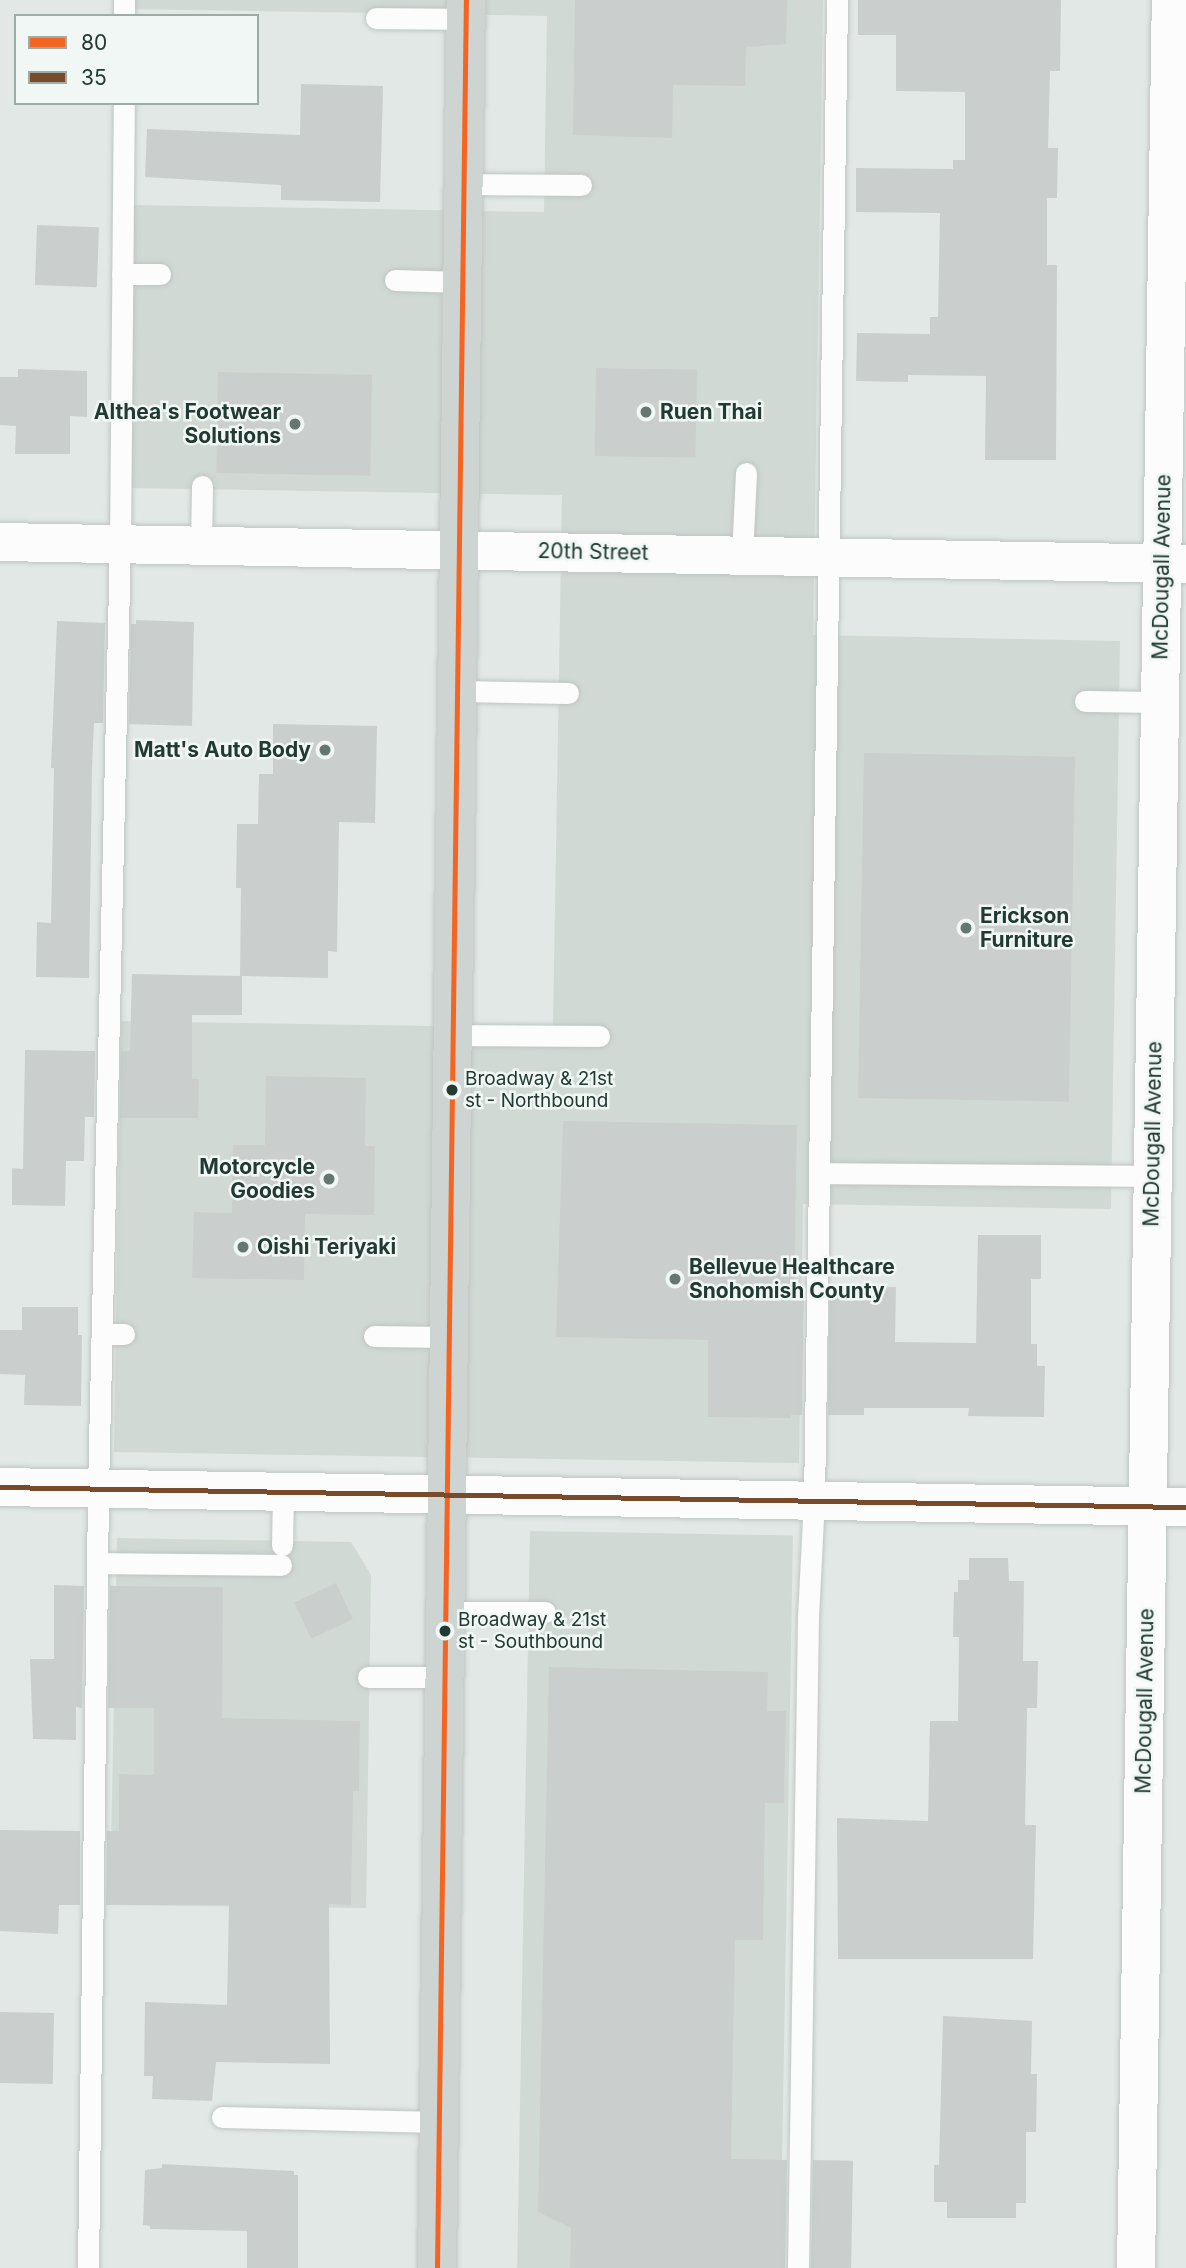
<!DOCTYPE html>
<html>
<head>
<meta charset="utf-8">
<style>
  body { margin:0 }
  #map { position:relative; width:1186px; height:2268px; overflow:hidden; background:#e2e8e5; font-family:Inter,sans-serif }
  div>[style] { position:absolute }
  .built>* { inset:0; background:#d1d9d5; transform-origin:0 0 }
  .building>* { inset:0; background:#cacfcd; transform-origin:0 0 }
  .roads { filter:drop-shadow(0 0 2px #bfc5c2) drop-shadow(0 0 2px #bfc5c2) }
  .service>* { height:21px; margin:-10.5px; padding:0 10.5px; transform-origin:10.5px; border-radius:10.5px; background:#fbfcfb }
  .minor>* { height:38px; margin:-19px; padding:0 19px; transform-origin:19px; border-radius:19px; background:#fbfcfb }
  .tertiary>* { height:38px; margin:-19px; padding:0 19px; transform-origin:19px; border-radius:19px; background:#fbfcfb }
  .primary>* { height:38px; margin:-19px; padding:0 19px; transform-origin:19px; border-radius:19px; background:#cdd4d2 }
  .bus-1>* { height:5px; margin:-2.5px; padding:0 2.5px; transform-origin:2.5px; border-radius:2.5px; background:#f26522 }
  .bus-2>* { height:5px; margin:-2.5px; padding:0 2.5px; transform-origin:2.5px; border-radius:2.5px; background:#7a4b2a }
  .dots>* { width:19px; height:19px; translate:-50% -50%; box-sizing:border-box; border:4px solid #f0f7f4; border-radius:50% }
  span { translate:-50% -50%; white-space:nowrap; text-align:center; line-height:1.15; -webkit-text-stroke:5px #f0f7f4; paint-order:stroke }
  .bus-label { font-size:19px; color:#223a33 }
  .left { translate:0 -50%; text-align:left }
  .poi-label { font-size:21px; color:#223a33; font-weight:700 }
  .right { translate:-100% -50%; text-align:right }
  .street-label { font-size:21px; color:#223a33 }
  .legend { position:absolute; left:14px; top:14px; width:245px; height:91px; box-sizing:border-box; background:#f0f7f4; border:2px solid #9eaba7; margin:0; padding:9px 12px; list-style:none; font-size:21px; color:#223a33 }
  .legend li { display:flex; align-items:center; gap:14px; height:35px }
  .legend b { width:35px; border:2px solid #9eaba7 }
</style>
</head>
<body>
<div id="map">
  <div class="built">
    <div style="clip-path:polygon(135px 0,823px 0,813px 635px,1120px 641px,1111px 1209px,803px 1204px,799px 1463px,114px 1452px,121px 1021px,553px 1028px,562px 495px,129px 488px,134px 205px,544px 212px,547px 16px,135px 9px)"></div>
    <div style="left:530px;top:1531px;width:263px;height:737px;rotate:1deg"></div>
    <div style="clip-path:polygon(117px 1538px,351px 1542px,371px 1575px,366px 1908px,110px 1905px)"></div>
  </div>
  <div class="building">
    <div style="clip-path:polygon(575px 0,787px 0,786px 44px,746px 47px,745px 86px,673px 85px,672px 138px,573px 135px)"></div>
    <div style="clip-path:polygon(858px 0,1061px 0,1060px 71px,1050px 71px,1048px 148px,1058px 148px,1057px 198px,1047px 198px,1047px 265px,1057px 265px,1056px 460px,985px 460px,986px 376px,908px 375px,908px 382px,856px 381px,857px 333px,930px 334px,930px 317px,938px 317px,940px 213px,856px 212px,856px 168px,953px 169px,953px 160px,965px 160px,965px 92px,896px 91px,896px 35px,858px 35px)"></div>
    <div style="clip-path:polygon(301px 84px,383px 86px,380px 202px,281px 200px,281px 185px,145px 177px,147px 129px,300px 135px)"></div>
    <div style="left:37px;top:225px;width:62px;height:60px;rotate:2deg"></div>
    <div style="left:596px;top:368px;width:101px;height:88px;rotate:1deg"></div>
    <div style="clip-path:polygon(18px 369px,87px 371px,87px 417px,70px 416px,70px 454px,15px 454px,16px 426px,0 425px,0 377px,18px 377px)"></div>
    <div style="left:218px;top:372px;width:154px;height:101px;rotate:1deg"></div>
    <div style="clip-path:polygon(136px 620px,194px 622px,192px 726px,129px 724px,131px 624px,136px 624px)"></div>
    <div style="clip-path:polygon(57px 621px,105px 623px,103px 723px,94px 723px,92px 768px,89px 978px,36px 977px,37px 922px,51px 923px,54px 768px,51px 768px)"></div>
    <div style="clip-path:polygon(273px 724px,377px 726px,375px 823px,339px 822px,337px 952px,328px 951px,328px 978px,242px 976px,242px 1015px,192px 1015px,192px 1079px,199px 1079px,198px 1118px,120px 1118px,121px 1051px,130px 1051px,132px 974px,240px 976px,241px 888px,236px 888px,237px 824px,258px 824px,259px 774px,273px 774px)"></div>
    <div style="left:864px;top:753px;width:211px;height:345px;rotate:1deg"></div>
    <div style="clip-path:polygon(25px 1050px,95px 1051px,94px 1117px,85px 1117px,84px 1161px,66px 1161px,65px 1206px,12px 1205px,12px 1168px,23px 1169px)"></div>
    <div style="clip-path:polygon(266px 1076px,366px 1078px,365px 1146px,375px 1146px,374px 1215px,305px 1214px,304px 1280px,192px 1278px,194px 1212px,232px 1213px,233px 1145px,265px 1145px)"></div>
    <div style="clip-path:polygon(563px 1121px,797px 1125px,794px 1286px,804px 1286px,802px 1415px,791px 1415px,791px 1418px,708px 1417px,708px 1340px,556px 1337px)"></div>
    <div style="clip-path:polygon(978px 1235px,1041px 1235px,1041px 1279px,1031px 1279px,1031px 1344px,1037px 1344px,1037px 1366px,1045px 1366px,1044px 1417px,968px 1416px,969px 1408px,864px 1408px,864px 1415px,828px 1415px,830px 1286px,896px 1287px,895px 1342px,976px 1343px)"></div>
    <div style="clip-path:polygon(22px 1307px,78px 1307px,78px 1335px,82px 1335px,81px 1406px,24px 1405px,25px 1375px,0 1374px,0 1330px,22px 1330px)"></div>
    <div style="clip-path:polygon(969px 1558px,1008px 1558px,1009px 1581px,1024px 1581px,1023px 1661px,1038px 1661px,1037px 1708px,1027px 1708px,1025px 1825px,1036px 1825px,1033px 1959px,838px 1959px,837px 1818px,928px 1821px,930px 1721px,958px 1721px,959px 1637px,953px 1637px,954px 1592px,958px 1592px,958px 1580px,969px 1580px)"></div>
    <div style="left:336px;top:1583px;width:40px;height:46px;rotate:65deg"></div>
    <div style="clip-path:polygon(54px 1585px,84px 1586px,82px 1708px,76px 1707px,76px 1740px,33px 1739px,30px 1659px,54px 1659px)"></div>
    <div style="clip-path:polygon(110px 1586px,223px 1587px,222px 1718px,360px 1721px,359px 1791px,353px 1791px,351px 1905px,329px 1904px,330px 2064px,216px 2062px,212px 2101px,152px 2099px,153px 2076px,144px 2076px,145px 2002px,227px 2005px,229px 1905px,106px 1905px,107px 1831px,119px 1831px,119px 1774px,154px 1775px,154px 1708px,108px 1708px)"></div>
    <div style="clip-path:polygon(549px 1667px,768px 1672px,767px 1711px,786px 1711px,784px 1803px,765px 1803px,763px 1940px,735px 1940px,731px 2159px,787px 2160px,785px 2268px,570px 2268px,571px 2228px,538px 2212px)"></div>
    <div style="clip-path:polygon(0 1830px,80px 1831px,80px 1905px,59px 1905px,58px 1934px,0 1931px)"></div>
    <div style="left:0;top:2012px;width:54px;height:71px;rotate:1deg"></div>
    <div style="clip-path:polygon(943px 2016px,1032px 2021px,1031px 2074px,1037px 2074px,1036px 2132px,1026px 2132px,1026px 2203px,1016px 2203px,1016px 2218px,947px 2218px,947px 2202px,934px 2202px,934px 2165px,939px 2165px)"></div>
    <div style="left:813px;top:2160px;width:40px;height:108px;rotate:1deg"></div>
    <div style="clip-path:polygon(162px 2164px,294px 2171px,294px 2175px,298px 2175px,298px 2268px,247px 2268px,247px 2231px,150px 2229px,150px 2226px,143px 2225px,145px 2170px,162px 2168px)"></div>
  </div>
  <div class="roads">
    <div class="service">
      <div style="left:124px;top:16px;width:16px;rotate:-90deg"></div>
      <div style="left:376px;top:18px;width:89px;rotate:0.6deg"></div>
      <div style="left:463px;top:184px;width:118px;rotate:0.5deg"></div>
      <div style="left:122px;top:274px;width:38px"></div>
      <div style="left:395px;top:280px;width:67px;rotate:1.7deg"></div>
      <div style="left:201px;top:545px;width:59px;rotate:-89deg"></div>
      <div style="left:742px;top:555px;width:82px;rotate:-87.2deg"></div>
      <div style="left:456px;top:691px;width:112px;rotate:1deg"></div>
      <div style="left:1085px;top:701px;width:75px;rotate:0.8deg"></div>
      <div style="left:452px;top:1035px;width:147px;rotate:0.4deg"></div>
      <div style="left:819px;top:1173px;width:334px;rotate:0.5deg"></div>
      <div style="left:103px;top:1334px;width:21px"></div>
      <div style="left:374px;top:1336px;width:74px;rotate:0.8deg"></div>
      <div style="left:282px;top:1545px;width:53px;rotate:-88.9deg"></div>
      <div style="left:99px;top:1563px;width:182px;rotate:0.6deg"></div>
      <div style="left:445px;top:1612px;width:100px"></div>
      <div style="left:368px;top:1677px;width:77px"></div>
      <div style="left:222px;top:2117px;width:217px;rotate:1.3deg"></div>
      <div style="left:88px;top:2268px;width:779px;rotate:-89.26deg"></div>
      <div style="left:98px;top:1489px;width:945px;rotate:-88.67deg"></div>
      <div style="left:120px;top:544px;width:441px;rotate:-89.5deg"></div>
      <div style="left:798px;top:2268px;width:651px;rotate:-89.12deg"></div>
      <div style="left:808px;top:1617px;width:117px;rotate:-87.1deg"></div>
      <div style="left:814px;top:1500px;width:1500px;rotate:-89.12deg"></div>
    </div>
    <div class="minor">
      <div style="left:0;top:542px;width:1186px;rotate:1.06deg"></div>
      <div style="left:0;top:1487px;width:1186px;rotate:0.97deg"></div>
    </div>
    <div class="tertiary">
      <div style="left:1136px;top:2268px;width:2268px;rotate:-89.12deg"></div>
    </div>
    <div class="primary">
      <div style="left:437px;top:2268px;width:2268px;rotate:-89.27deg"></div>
    </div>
  </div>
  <div class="bus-1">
    <div style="left:437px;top:2268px;width:2268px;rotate:-89.27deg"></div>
  </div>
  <div class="bus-2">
    <div style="left:0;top:1487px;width:1186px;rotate:0.97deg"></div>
  </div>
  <div class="dots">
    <div style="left:646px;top:412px;background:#657771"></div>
    <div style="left:295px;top:424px;background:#657771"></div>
    <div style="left:325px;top:750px;background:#657771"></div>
    <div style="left:966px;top:928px;background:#657771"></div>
    <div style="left:452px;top:1090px;background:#223a33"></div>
    <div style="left:329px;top:1179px;background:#657771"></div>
    <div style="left:243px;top:1247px;background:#657771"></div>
    <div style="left:675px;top:1279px;background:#657771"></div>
    <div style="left:445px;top:1631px;background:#223a33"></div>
  </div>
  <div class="bus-label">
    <span class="left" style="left:465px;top:1090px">Broadway &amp; 21st<br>st - Northbound</span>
    <span class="left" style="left:458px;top:1631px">Broadway &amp; 21st<br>st - Southbound</span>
  </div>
  <div class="poi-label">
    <span class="right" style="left:281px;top:424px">Althea's Footwear<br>Solutions</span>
    <span class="left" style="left:660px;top:412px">Ruen Thai</span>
    <span class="right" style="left:311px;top:750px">Matt's Auto Body</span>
    <span class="left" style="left:980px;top:928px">Erickson<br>Furniture</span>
    <span class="right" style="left:315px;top:1179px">Motorcycle<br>Goodies</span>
    <span class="left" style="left:257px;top:1247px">Oishi Teriyaki</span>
    <span class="left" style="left:689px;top:1279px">Bellevue Healthcare<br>Snohomish County</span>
  </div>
  <div class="street-label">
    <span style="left:593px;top:552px;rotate:1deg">20th Street</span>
    <span style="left:1162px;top:567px;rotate:-89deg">McDougall Avenue</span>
    <span style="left:1153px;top:1134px;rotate:-89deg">McDougall Avenue</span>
    <span style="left:1145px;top:1701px;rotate:-89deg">McDougall Avenue</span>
  </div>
  <ul class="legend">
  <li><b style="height:9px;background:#f26522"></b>80</li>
  <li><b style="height:9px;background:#7a4b2a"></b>35</li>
  </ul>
</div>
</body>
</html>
